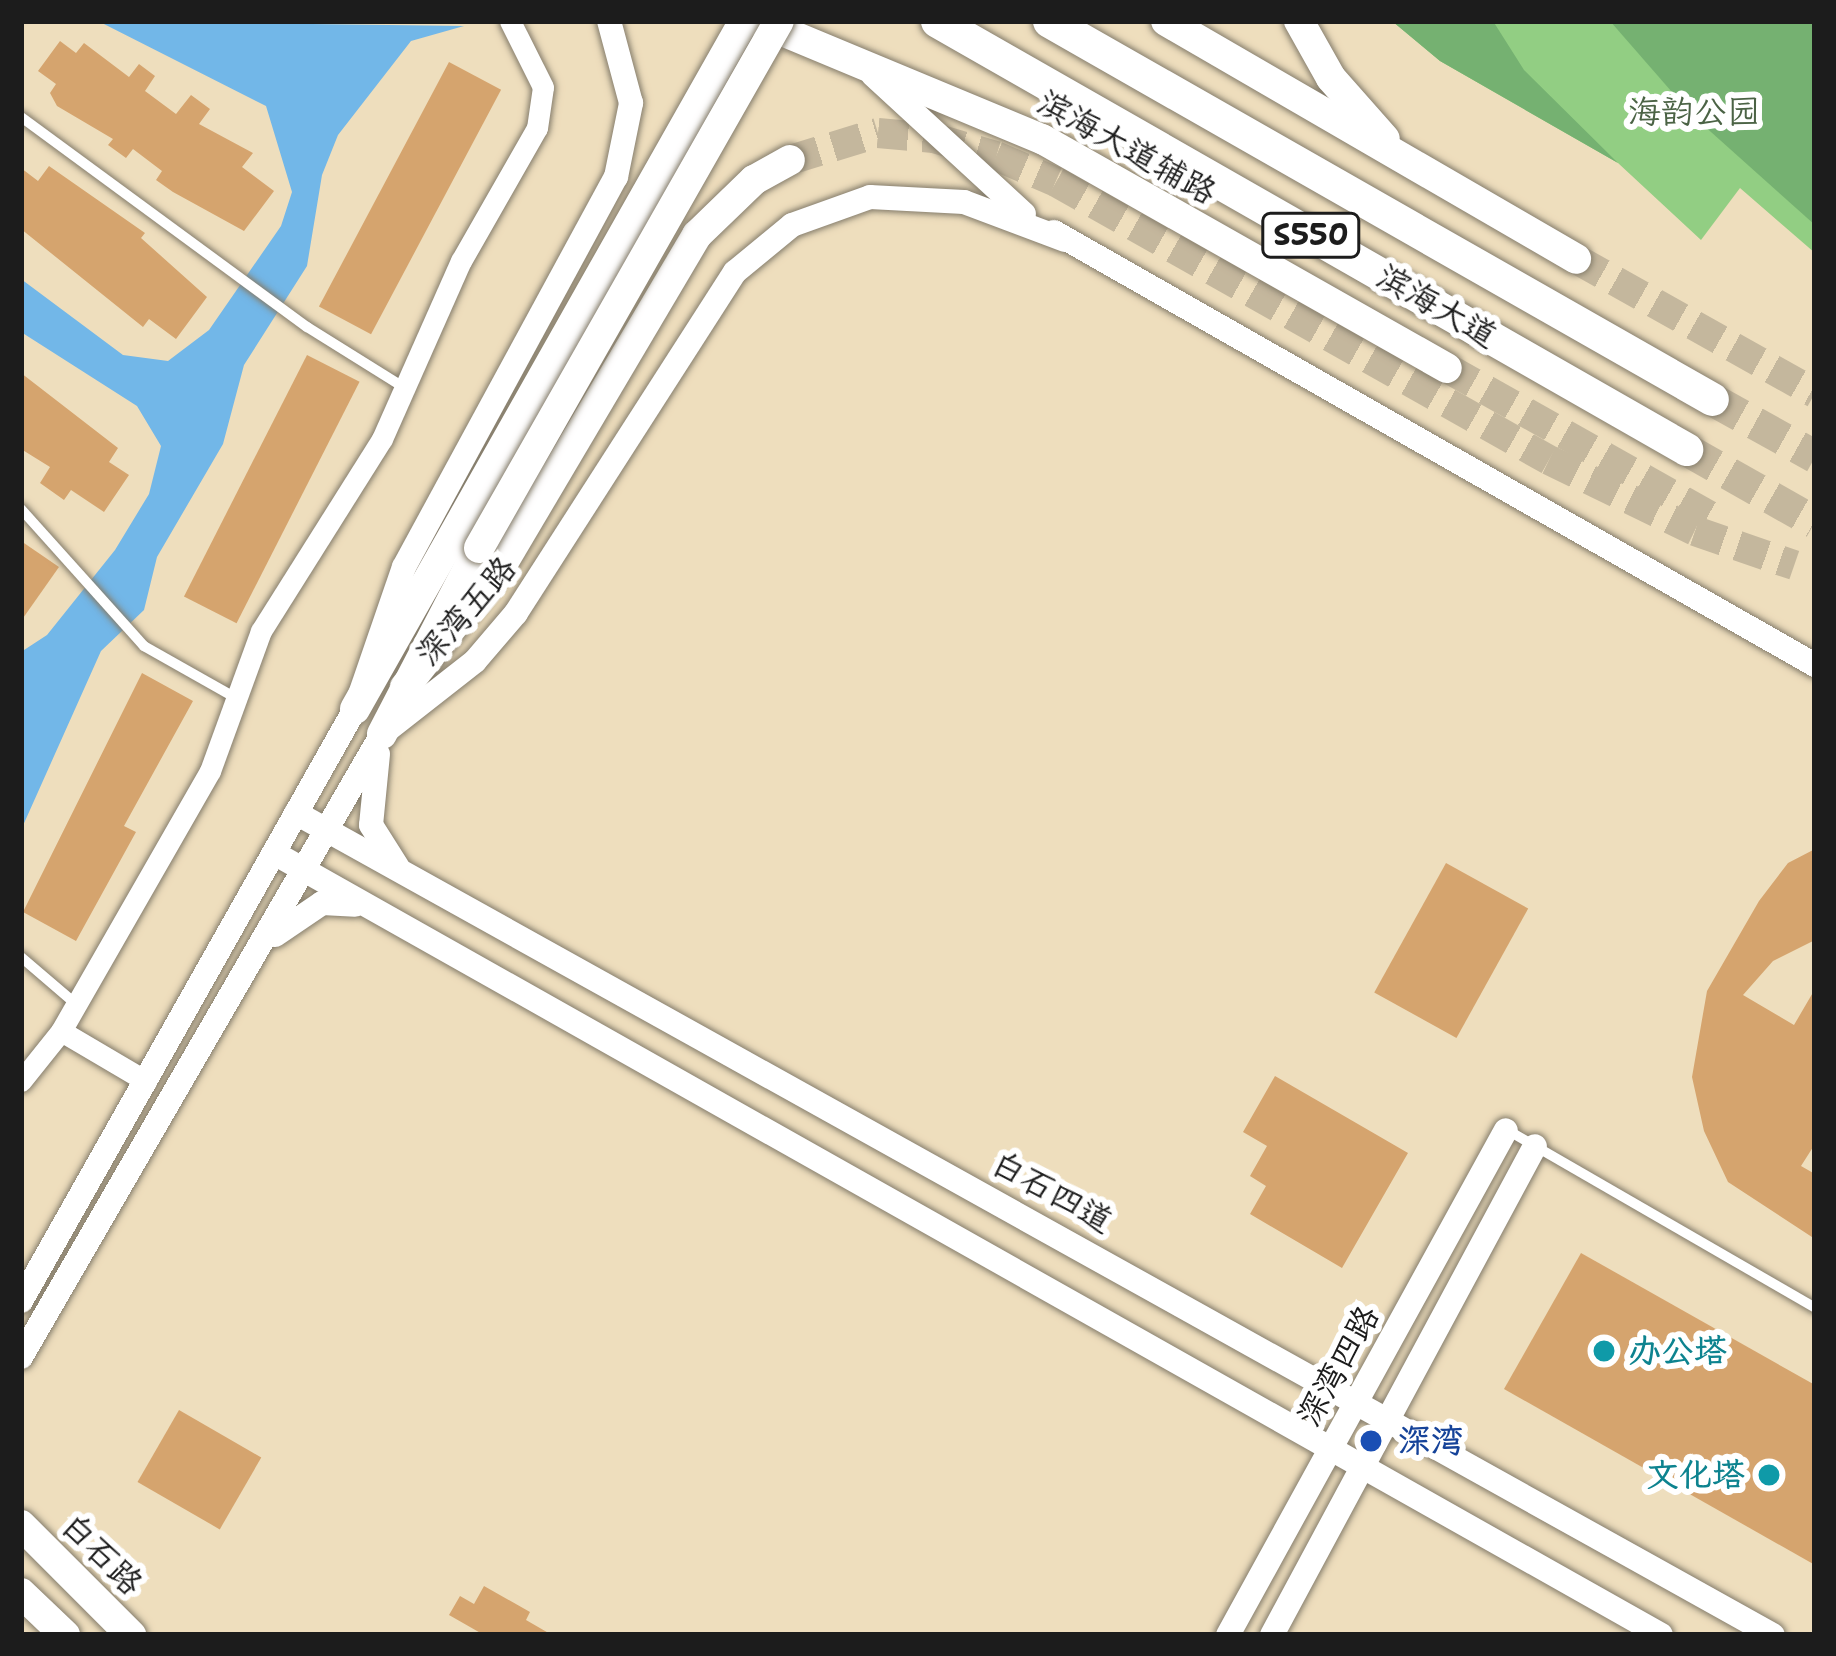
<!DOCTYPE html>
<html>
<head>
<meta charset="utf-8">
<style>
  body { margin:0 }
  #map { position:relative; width:1836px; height:1656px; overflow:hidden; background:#eedebd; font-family:"Shantell Sans","LXGW WenKai TC",sans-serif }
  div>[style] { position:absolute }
  .green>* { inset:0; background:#92ce83 }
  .forest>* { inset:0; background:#75b171 }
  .water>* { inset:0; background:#72b7e8 }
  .building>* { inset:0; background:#d5a46e; transform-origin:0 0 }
  .primary-tunnel>* { height:30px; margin-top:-15px; transform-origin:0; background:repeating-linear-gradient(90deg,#c4b79d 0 30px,transparent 0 45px) }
  .trunk-tunnel>* { height:33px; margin-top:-16.5px; transform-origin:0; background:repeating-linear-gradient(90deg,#c4b79d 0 33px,transparent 0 49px) }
  .roads { filter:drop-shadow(0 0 3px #857d6c) drop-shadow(0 0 3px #857d6c) }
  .service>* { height:10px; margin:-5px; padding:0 5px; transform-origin:5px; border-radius:5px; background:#fff }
  .minor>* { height:21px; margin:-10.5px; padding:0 10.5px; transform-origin:10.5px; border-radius:10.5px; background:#fff }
  .tertiary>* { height:24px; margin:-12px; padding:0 12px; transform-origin:12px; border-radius:12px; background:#fff }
  .primary>* { height:30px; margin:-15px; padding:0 15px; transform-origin:15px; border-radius:15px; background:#fff }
  .trunk>* { height:33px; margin:-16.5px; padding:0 16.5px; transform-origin:16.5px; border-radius:16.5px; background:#fff }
  .bridges { filter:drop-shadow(0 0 3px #857d6c) drop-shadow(0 0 3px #857d6c) }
  .primary-bridge>* { height:30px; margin:-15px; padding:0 15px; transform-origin:15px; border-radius:15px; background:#fff }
  .dots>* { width:33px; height:33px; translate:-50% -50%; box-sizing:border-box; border:6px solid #fff; border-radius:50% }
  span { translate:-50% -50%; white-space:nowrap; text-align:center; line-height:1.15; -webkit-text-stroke:12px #fff; paint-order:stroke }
  .shield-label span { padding:3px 9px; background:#fff; border:3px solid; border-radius:9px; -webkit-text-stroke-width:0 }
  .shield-label { font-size:30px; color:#1c1c1c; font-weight:700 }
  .park-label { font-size:33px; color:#4b6345 }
  .street-label { font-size:33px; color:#1c1c1c }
  .culture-label { font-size:33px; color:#0d838f; font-weight:700 }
  .left { translate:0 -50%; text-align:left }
  .right { translate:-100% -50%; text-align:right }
  .transit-label { font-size:33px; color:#164399; font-weight:700 }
  .frame { position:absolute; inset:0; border:24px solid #1c1c1c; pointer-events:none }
</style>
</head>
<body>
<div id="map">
  <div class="green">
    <div style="clip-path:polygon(1392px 21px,1815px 21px,1815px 253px,1740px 188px,1701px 240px,1618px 163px,1440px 61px)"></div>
  </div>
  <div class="forest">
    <div style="clip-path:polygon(1392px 21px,1493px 21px,1524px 70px,1618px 163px,1440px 61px)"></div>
    <div style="clip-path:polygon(1610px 21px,1815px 21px,1815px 225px,1692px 115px)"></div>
  </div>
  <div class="water">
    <div style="clip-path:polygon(98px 21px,464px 26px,411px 41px,338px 135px,322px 175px,307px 266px,244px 365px,223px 444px,157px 557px,144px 610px,101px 651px,21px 830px,21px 652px,47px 635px,115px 550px,149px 494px,161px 446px,137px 406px,21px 332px,21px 279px,123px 355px,168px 361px,209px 330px,281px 226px,292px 192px,266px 106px)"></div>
  </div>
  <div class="building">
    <div style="clip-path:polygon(60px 41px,76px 53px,84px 43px,129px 77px,139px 64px,155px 76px,145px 91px,176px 114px,191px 95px,210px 109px,199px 124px,253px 153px,242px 167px,274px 191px,244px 231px,173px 192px,156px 180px,162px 171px,133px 149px,126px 158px,108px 145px,113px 139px,57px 106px,50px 93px,56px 84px,38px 71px)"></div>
    <div style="left:449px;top:62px;width:59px;height:277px;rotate:28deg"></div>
    <div style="clip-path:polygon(49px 166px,145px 233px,141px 238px,207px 297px,176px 339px,149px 319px,143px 327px,21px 229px,21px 168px,38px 181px)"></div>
    <div style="left:307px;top:355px;width:59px;height:271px;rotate:27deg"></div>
    <div style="clip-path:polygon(21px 373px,118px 448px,109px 462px,129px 475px,104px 512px,71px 490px,64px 500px,40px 483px,50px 467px,21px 449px)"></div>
    <div style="clip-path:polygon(21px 541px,59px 567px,21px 621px)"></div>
    <div style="clip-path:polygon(142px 673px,193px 701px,124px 826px,136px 832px,76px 941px,23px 912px)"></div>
    <div style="clip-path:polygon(1815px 849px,1815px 940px,1773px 961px,1743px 995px,1794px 1025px,1815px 989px,1815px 1144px,1801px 1166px,1815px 1174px,1815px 1239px,1728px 1182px,1704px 1131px,1692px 1077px,1707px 991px,1759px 901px,1788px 863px)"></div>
    <div style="left:1446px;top:863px;width:94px;height:148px;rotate:29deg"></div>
    <div style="clip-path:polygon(1275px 1076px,1408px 1153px,1342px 1268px,1250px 1214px,1266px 1186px,1250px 1176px,1267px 1146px,1243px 1132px)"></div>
    <div style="clip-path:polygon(1581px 1253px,1815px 1385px,1815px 1565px,1504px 1389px)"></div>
    <div style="left:179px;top:1410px;width:95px;height:83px;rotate:30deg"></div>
    <div style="clip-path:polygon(484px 1586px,530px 1612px,526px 1620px,552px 1635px,484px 1635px,449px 1615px,460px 1596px,474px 1604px)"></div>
  </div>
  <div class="primary-tunnel">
    <div style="left:790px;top:160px;width:92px;rotate:-17.1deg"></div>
    <div style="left:878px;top:133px;width:56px;rotate:5.1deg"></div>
    <div style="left:934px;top:138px;width:65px;rotate:16.2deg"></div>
    <div style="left:996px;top:156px;width:65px;rotate:23.4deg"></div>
    <div style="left:1056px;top:182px;width:566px;rotate:29.42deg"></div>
    <div style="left:1549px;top:460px;width:162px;rotate:25.9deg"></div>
    <div style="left:1695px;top:531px;width:105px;rotate:19deg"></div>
    <div style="left:1576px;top:259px;width:274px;rotate:29.3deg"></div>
    <div style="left:1447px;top:368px;width:311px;rotate:29.4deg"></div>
  </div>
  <div class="trunk-tunnel">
    <div style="left:1712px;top:399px;width:118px;rotate:29deg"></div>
    <div style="left:1686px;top:449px;width:148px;rotate:29.5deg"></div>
  </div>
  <div class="roads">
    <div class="service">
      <div style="left:21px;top:117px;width:355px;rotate:36.3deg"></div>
      <div style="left:307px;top:327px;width:115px;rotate:31.9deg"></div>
      <div style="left:21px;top:509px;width:184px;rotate:48.1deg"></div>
      <div style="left:144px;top:646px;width:106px;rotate:29.5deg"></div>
      <div style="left:21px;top:957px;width:74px;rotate:40.6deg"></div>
      <div style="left:1509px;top:1131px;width:354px;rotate:30deg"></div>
    </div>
    <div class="minor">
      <div style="left:61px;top:1031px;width:99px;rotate:30.5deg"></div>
      <div style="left:21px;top:1081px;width:64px;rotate:-51.3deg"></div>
      <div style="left:61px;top:1031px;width:300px;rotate:-60.2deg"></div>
      <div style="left:210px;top:771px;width:149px;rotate:-70deg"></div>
      <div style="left:261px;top:631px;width:227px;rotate:-57.8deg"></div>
      <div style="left:382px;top:439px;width:195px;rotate:-66.1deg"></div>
      <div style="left:461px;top:261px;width:153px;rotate:-60.3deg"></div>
      <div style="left:537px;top:128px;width:41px;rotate:-81.7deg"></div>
      <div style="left:543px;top:87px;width:74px;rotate:-116.6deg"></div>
    </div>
    <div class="tertiary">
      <div style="left:873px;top:75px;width:205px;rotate:42.6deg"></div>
      <div style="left:1054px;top:232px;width:876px;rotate:29.64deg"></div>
      <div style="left:378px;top:754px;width:71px;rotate:95.6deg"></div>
      <div style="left:371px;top:825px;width:49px;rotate:57.6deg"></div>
      <div style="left:296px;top:813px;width:1690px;rotate:29.1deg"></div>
      <div style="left:274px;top:853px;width:1592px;rotate:29.41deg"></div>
      <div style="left:275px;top:935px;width:57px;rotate:-34.2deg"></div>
      <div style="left:322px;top:903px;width:33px;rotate:3deg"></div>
      <div style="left:21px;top:1301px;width:680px;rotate:-60.57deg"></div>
      <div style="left:355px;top:709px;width:150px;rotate:-71deg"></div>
      <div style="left:404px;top:567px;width:444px;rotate:-61.5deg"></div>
      <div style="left:616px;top:177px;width:76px;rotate:-78.5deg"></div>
      <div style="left:631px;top:103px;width:85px;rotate:-105deg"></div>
      <div style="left:21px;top:1357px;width:720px;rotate:-59.91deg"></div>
      <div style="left:382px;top:734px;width:118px;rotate:-38.1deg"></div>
      <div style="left:475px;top:661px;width:63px;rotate:-49.5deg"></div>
      <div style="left:516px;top:613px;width:405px;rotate:-57.3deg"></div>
      <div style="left:735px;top:272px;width:74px;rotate:-39.5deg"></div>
      <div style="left:792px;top:225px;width:83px;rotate:-19.7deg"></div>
      <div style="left:870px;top:197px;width:94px;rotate:3deg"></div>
      <div style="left:964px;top:202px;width:108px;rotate:20.6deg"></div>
      <div style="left:1228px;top:1635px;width:576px;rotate:-61.17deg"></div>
      <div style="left:1272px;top:1635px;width:555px;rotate:-61.73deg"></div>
    </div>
    <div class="primary">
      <div style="left:758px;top:21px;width:308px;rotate:22.6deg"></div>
      <div style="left:1042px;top:139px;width:465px;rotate:29.5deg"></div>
      <div style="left:1166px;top:21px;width:474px;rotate:30.1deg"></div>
      <div style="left:1299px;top:21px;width:65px;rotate:60.7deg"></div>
      <div style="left:1331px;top:78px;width:81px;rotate:48.5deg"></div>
      <div style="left:405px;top:687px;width:158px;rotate:-51.7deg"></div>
      <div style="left:503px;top:563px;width:381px;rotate:-59.4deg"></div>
      <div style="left:697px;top:235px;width:79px;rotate:-44deg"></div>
      <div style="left:754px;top:180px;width:41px;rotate:-29.1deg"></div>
      <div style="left:355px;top:709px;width:790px;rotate:-60.52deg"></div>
      <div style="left:382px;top:734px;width:210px;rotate:-62.5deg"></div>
      <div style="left:21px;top:1525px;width:156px;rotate:45deg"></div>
      <div style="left:21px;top:1593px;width:61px;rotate:43.7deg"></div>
    </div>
    <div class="trunk">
      <div style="left:937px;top:21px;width:863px;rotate:29.74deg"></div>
      <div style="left:1049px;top:21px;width:763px;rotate:29.69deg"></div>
    </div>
  </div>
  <div class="bridges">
    <div class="primary-bridge">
      <div style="left:479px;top:548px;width:606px;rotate:-60.35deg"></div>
    </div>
  </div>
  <div class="dots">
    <div style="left:1604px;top:1351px;background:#0f9aa8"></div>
    <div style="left:1371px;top:1441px;background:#1a4fb4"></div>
    <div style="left:1769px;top:1475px;background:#0f9aa8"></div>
  </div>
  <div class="shield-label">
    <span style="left:1311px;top:235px">S550</span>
  </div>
  <div class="park-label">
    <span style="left:1694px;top:112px">海韵公园</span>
  </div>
  <div class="street-label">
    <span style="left:1127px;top:147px;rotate:29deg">滨海大道辅路</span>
    <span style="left:1437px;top:306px;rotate:30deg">滨海大道</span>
    <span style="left:466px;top:611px;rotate:-49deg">深湾五路</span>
    <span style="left:1052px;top:1192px;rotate:29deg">白石四道</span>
    <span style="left:1338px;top:1366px;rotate:-61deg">深湾四路</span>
    <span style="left:102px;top:1554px;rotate:45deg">白石路</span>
  </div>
  <div class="culture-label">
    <span class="left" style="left:1628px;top:1351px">办公塔</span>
    <span class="right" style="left:1745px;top:1475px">文化塔</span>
  </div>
  <div class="transit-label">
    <span class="left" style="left:1398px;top:1441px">深湾</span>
  </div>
  <div class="frame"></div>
</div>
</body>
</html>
